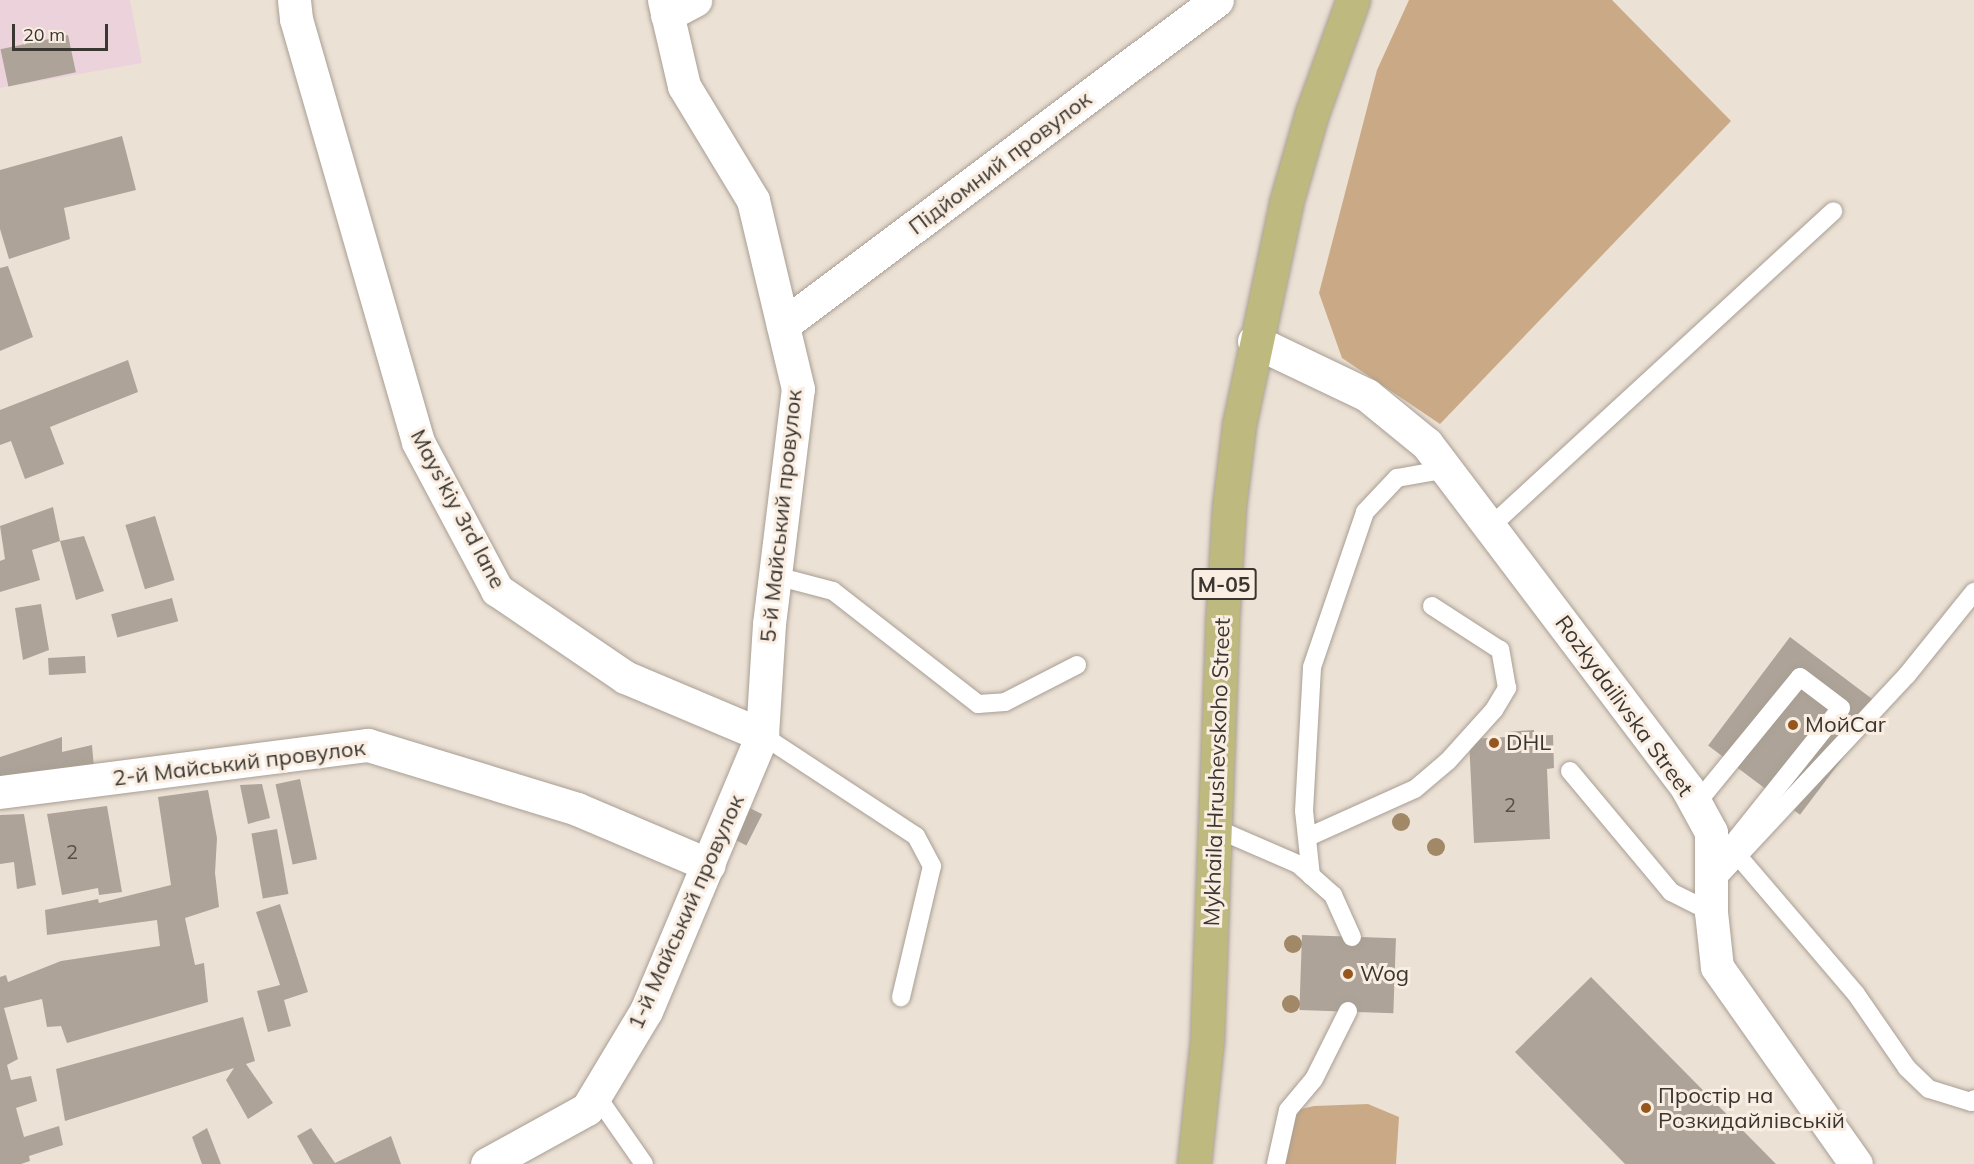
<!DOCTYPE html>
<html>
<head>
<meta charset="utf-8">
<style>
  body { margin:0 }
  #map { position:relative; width:1974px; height:1164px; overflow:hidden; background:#ece1d5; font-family:Mulish,sans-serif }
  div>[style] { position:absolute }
  .industrial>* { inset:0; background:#ebd2db }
  .green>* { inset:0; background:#caaa86 }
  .building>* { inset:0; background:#ada398; transform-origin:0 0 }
  .roads { filter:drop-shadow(0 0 2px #a89e93) drop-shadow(0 0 2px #a89e93) }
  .service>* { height:18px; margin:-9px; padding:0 9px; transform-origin:9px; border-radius:9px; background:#fff }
  .minor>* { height:33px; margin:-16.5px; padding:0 16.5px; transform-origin:16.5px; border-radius:16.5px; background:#fff }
  .primary>* { height:33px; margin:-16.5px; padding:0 16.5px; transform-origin:16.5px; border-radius:16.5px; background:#beb97e }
  .trees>* { width:18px; height:18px; margin:-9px; border-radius:50%; background:#a18867 }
  .dots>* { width:16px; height:16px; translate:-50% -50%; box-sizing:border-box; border:3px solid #faeee2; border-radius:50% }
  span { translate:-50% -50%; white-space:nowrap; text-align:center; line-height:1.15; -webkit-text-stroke:6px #faeee2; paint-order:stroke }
  .number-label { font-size:20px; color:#57514b }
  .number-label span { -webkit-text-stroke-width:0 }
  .shield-label span { padding:2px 4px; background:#faeee2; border:2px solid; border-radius:4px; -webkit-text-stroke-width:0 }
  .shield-label { font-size:21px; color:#3a3631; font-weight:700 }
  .street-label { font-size:22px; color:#3a3631 }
  .poi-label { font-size:22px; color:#3a3631 }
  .left { translate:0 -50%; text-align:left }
  .scale { position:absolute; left:12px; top:24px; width:96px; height:27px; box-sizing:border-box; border:3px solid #3a3631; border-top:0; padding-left:8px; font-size:18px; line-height:21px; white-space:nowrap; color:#3a3631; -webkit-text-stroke:4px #faeee2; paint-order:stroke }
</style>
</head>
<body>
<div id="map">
  <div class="industrial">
    <div style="clip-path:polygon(0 0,130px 0,142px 63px,0 88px)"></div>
  </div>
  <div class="green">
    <div style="clip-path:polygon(1409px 0,1612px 0,1731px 121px,1440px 424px,1342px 358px,1319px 293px,1377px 70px)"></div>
    <div style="clip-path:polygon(1368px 1104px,1399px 1117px,1396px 1164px,1278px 1164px,1292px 1111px,1314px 1106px)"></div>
  </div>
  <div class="building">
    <div style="left:68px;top:35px;width:38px;height:69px;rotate:78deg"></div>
    <div style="clip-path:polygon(122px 136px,136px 190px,64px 208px,70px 239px,9px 259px,0 229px,0 170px)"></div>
    <div style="clip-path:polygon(8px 266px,33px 337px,0 351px,0 268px)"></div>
    <div style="clip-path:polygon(128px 360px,138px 392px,50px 427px,64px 464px,25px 479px,11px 441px,0 445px,0 410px)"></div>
    <div style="clip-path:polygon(53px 507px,60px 541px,84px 536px,104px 591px,76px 600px,60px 541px,32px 550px,40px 580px,0 592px,0 561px,5px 559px,0 526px)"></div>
    <div style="left:155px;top:516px;width:67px;height:31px;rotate:73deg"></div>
    <div style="left:172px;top:598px;width:24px;height:63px;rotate:75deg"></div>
    <div style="clip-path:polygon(41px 604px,49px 650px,23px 660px,15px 608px)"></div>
    <div style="left:1790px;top:637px;width:115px;height:136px;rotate:37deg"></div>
    <div style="left:85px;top:656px;width:17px;height:37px;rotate:87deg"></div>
    <div style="clip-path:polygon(1534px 730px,1534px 736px,1553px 735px,1554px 768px,1547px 769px,1550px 839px,1474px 843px,1469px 739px,1507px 737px,1507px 732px)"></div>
    <div style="clip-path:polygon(62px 737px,62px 752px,92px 745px,94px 768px,0 784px,0 757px)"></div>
    <div style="left:300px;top:779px;width:82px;height:25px;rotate:78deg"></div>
    <div style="clip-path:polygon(262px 784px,270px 818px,248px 824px,240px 785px)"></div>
    <div style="clip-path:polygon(208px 790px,217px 838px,215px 873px,219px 907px,185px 918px,195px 965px,204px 963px,208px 1002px,67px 1043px,61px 1026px,47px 1027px,42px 999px,4px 1008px,18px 1059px,7px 1065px,11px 1080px,31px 1076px,37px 1101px,16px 1108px,24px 1137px,59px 1126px,63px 1145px,29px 1156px,30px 1161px,21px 1164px,0 1164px,0 977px,6px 975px,8px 982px,61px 961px,160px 946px,157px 920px,47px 935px,45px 910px,98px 899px,99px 903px,171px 885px,158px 797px)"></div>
    <div style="clip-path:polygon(107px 806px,122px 892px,99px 895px,98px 888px,62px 895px,47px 814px)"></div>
    <div style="left:748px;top:807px;width:16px;height:35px;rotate:27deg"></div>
    <div style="clip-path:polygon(24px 814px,36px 885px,17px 889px,14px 862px,0 864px,0 815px)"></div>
    <div style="left:277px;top:829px;width:66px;height:26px;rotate:80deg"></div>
    <div style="clip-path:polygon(280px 904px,308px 992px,284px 1000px,291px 1026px,268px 1032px,257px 991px,280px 985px,256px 912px)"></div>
    <div style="left:1302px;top:935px;width:94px;height:75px;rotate:2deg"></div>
    <div style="clip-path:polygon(1591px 977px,1776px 1164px,1625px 1164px,1515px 1052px)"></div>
    <div style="clip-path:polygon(243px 1017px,255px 1061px,246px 1064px,273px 1103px,248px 1119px,226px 1080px,234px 1068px,65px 1121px,56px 1069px)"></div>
    <div style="clip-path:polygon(207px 1128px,221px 1164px,202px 1164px,192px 1137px)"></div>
    <div style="clip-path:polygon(311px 1128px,335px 1163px,391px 1136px,401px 1164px,313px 1164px,297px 1136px)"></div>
  </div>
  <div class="roads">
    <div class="service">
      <div style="left:1491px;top:526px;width:465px;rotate:-42.6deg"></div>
      <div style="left:776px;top:576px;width:59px;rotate:14.7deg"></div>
      <div style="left:833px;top:591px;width:184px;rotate:37.9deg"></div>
      <div style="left:978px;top:704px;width:27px;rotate:-4deg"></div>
      <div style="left:1005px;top:702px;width:81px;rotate:-27.2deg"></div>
      <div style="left:762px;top:735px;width:184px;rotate:33.3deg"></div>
      <div style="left:916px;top:836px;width:34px;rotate:62deg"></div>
      <div style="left:932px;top:866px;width:135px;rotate:103.3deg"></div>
      <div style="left:1570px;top:771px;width:158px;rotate:50.1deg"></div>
      <div style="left:1671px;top:892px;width:45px;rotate:26.6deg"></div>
      <div style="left:1696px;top:804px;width:164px;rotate:-50.7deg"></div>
      <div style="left:1800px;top:677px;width:51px;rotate:37.1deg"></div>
      <div style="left:1841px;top:708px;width:206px;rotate:128.7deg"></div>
      <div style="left:1217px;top:829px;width:88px;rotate:23.4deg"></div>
      <div style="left:1298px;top:864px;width:47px;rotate:41.5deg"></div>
      <div style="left:1333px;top:895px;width:46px;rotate:65.7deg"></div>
      <div style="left:1308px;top:837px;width:117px;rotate:-24.2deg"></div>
      <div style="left:1415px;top:789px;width:43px;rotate:-40.3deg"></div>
      <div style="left:1448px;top:761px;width:69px;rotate:-48deg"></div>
      <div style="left:1494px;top:710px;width:26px;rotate:-59deg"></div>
      <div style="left:1507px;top:688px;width:39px;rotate:-100deg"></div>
      <div style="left:1500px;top:650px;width:81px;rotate:-147.1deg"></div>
      <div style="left:1739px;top:857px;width:180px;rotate:49.5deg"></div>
      <div style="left:1856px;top:994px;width:90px;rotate:55.4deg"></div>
      <div style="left:1907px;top:1068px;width:30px;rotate:44deg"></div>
      <div style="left:1929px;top:1089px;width:44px;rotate:17.2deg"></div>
      <div style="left:1971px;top:1102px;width:4px;rotate:-45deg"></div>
      <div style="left:1311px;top:876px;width:65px;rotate:-96.1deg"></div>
      <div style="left:1304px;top:811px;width:144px;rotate:-86.8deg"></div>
      <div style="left:1312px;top:667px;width:164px;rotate:-71.1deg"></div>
      <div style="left:1365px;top:512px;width:47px;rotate:-46.7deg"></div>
      <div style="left:1397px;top:478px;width:52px;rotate:-10deg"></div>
      <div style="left:1712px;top:884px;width:286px;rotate:-47deg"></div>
      <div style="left:1907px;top:675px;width:107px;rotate:-51.1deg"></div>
      <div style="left:596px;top:1095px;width:84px;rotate:55.2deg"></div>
      <div style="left:1276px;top:1164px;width:55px;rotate:-77.5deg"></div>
      <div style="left:1288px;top:1110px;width:40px;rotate:-50deg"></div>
      <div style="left:1314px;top:1079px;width:76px;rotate:-63.4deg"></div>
    </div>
    <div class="minor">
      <div style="left:294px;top:0;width:19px;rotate:84deg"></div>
      <div style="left:296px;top:19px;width:440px;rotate:73.9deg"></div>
      <div style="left:418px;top:442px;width:168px;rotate:61.9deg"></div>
      <div style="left:497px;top:590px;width:155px;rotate:34.2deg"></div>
      <div style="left:625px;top:677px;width:149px;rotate:22.9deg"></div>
      <div style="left:667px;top:15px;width:32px;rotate:-28deg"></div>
      <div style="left:783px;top:325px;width:542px;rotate:-36.83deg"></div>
      <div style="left:1254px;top:341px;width:125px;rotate:25.5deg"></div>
      <div style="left:1367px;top:395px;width:77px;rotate:39.2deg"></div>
      <div style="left:1427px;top:444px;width:431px;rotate:52.9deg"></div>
      <div style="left:1687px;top:788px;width:50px;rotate:61.4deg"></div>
      <div style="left:1711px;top:832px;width:80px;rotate:90deg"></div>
      <div style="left:1711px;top:912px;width:55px;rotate:83.8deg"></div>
      <div style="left:1717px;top:967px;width:241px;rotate:54.8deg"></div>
      <div style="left:0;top:792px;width:371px;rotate:-7.3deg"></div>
      <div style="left:368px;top:745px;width:219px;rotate:17deg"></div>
      <div style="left:577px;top:809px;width:143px;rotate:23deg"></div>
      <div style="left:487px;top:1164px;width:114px;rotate:-28.8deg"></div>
      <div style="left:587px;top:1109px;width:114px;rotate:-59deg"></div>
      <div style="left:646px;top:1011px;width:299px;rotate:-67.2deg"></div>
      <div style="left:762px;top:735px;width:111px;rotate:-86.4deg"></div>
      <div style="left:769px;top:624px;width:237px;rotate:-83deg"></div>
      <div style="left:798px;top:389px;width:194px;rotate:-103.4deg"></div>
      <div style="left:753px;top:200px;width:133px;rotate:-121.2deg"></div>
      <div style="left:684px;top:86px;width:88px;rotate:-103.1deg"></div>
    </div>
    <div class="primary">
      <div style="left:1194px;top:1164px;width:125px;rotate:-84deg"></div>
      <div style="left:1207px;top:1040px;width:415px;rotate:-87.9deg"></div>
      <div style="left:1222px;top:625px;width:118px;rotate:-86.6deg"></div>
      <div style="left:1229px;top:507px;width:83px;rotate:-83deg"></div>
      <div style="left:1239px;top:425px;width:227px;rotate:-78deg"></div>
      <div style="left:1286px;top:203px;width:94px;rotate:-73.9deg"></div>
      <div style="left:1312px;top:113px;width:120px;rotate:-70.1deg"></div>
    </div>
  </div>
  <div class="trees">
    <div style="left:1401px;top:822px"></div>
    <div style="left:1436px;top:847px"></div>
    <div style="left:1293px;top:944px"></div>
    <div style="left:1291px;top:1004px"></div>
  </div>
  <div class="dots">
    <div style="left:1793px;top:725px;background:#96571e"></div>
    <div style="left:1494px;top:743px;background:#96571e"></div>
    <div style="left:1348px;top:974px;background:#96571e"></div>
    <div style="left:1646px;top:1108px;background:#96571e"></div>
  </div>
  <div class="number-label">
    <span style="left:1510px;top:804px">2</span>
    <span style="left:72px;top:851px">2</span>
  </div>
  <div class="shield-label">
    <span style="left:1224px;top:584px">М-05</span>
  </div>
  <div class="street-label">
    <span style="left:1000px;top:163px;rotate:-37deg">Підйомний провулок</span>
    <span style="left:458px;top:509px;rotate:62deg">Mays'kiy 3rd lane</span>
    <span style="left:781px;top:516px;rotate:-84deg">5-й Майський провулок</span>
    <span style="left:1624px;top:706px;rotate:54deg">Rozkydailivska Street</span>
    <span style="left:239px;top:763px;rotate:-7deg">2-й Майський провулок</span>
    <span style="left:1217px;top:772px;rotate:-88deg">Mykhaila Hrushevskoho Street</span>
    <span style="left:686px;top:912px;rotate:-66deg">1-й Майський провулок</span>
  </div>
  <div class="poi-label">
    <span class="left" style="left:1805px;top:725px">МойCar</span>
    <span class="left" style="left:1506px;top:743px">DHL</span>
    <span class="left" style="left:1360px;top:974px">Wog</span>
    <span class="left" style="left:1658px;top:1108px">Простір на<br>Розкидайлівській</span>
  </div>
  <div class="scale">20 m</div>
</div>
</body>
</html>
